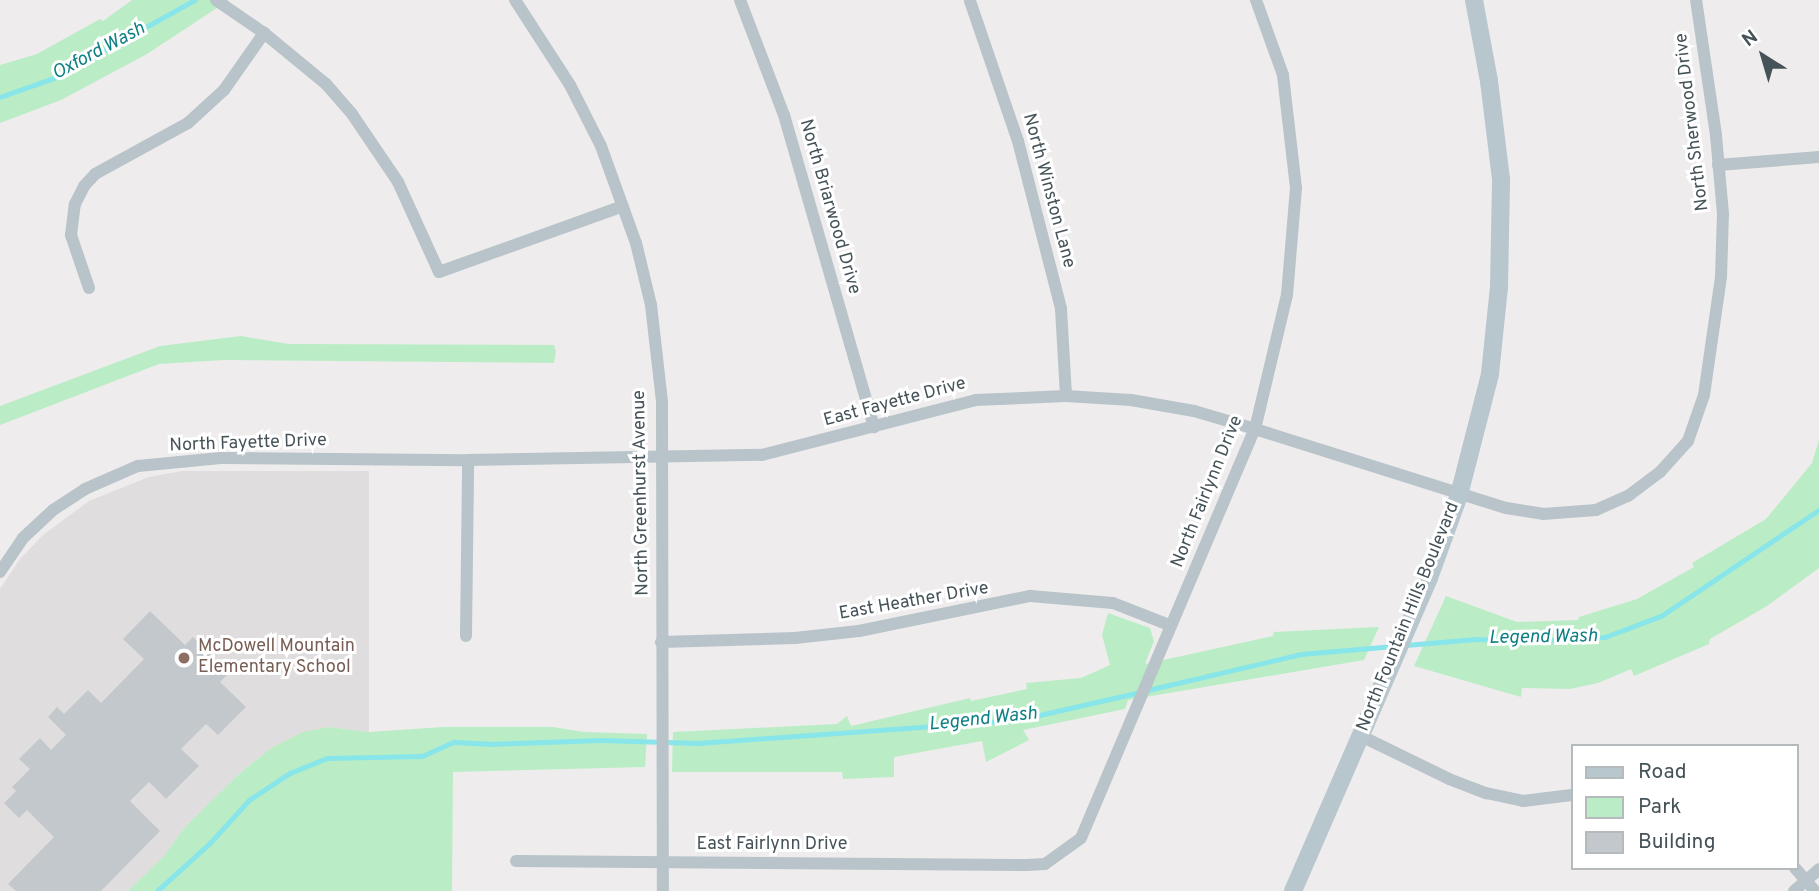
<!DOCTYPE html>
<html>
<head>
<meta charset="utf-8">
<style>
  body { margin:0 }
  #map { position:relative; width:1819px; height:891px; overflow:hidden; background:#efeced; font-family:Overpass,sans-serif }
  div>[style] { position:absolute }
  .education>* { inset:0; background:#e0ddde }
  .green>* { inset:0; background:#baedc5 }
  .stream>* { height:4.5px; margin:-2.25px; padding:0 2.25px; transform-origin:2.25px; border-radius:2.25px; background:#88e5e9 }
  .building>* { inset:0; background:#c3c8cc }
  .minor>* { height:12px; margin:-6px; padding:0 6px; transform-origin:6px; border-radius:6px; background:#b8c4c9 }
  .secondary>* { height:18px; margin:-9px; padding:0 9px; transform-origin:9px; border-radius:9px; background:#b8c6ce }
  .dots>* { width:19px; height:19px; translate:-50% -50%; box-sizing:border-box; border:4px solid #fff; border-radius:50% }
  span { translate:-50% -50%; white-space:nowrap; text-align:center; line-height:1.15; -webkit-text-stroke:6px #fff; paint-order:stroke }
  .street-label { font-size:18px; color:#455359 }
  .education-label { font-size:18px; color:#785e54 }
  .left { translate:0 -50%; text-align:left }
  .water-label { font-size:19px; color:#0f8085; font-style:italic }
  .legend { position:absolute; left:1571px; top:744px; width:228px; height:126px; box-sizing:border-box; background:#fff; border:2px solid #b5babd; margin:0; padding:9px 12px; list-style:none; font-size:21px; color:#455359 }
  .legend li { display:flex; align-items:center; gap:14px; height:35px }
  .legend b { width:35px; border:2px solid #b5babd }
  .north { position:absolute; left:1728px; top:21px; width:70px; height:70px; -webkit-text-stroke:5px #fff; paint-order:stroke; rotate:323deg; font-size:19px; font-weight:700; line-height:28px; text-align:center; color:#455359 }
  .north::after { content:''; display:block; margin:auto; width:24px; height:32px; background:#455359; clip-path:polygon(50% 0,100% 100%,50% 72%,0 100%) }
</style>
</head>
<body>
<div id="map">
  <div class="education">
    <div style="clip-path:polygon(182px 471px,369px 471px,369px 732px,329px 727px,271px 748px,240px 773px,184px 828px,164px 856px,128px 891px,0 891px,0 589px,20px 559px,43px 535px,89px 501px,149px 477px)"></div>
  </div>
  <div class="green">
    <div style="clip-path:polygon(132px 0,229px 0,147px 54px,61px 100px,0 123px,0 65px,37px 54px,100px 19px,103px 21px)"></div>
    <div style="clip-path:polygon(241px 336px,289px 344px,554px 345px,556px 352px,554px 363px,224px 360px,159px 364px,0 425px,0 406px,160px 346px)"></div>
    <div style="clip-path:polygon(1819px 440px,1819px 568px,1767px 606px,1710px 639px,1709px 644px,1634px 676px,1631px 669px,1598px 683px,1570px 689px,1522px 688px,1521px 697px,1414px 666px,1446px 596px,1517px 622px,1578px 620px,1579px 617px,1637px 599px,1694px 567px,1692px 563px,1766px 519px,1812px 463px)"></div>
    <div style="clip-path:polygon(1108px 613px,1150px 628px,1154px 641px,1145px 664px,1273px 636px,1274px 632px,1379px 627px,1364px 660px,1128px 700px,1125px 709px,1023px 730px,1029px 740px,986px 762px,982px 741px,894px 757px,894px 777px,843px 779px,842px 772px,672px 772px,673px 732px,837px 724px,847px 716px,851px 726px,970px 698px,971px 701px,1027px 689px,1026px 683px,1081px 678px,1110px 665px,1102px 635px)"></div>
    <div style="clip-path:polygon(329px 727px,369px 732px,443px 727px,553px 727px,584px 732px,647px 734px,645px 767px,453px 772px,452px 891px,128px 891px,164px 856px,184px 828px,240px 773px,271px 748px,303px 732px)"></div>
  </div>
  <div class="stream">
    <div style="left:0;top:97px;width:57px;rotate:-19.4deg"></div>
    <div style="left:54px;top:78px;width:161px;rotate:-29deg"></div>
    <div style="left:1406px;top:645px;width:70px;rotate:-4.9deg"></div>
    <div style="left:1476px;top:639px;width:64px;rotate:1.8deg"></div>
    <div style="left:1540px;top:641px;width:65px;rotate:-3.5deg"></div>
    <div style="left:1605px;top:637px;width:60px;rotate:-20.6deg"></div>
    <div style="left:1661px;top:616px;width:190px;rotate:-33.9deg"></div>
    <div style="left:1148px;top:690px;width:157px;rotate:-13.2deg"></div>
    <div style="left:1301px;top:654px;width:93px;rotate:-4.9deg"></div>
    <div style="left:157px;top:891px;width:72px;rotate:-42.2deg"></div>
    <div style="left:210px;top:843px;width:58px;rotate:-47.8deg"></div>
    <div style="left:249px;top:800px;width:49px;rotate:-33.4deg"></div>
    <div style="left:290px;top:773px;width:40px;rotate:-22deg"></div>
    <div style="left:327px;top:758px;width:95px;rotate:-1.2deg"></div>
    <div style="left:422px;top:756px;width:35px;rotate:-24deg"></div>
    <div style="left:454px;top:742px;width:35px;rotate:3deg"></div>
    <div style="left:489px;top:744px;width:112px;rotate:-2deg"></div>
    <div style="left:601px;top:740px;width:97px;rotate:1.8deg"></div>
    <div style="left:698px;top:743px;width:321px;rotate:-4.1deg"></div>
    <div style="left:1018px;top:720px;width:125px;rotate:-12.9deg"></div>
  </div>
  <div class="building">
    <div style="clip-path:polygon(150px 611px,185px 645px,193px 637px,229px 673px,220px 682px,246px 707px,218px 735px,206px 724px,181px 749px,199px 766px,166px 799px,149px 782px,130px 801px,160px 831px,101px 891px,16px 891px,8px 884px,54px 837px,27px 810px,19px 818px,4px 803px,16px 791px,12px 787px,30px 769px,19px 759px,40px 738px,51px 750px,66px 735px,48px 717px,57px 707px,64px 714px,88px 690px,101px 703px,144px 659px,123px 639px)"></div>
  </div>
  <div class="minor">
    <div style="left:216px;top:0;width:58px;rotate:34.5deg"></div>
    <div style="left:264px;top:33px;width:80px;rotate:39.4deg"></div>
    <div style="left:326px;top:84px;width:40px;rotate:49deg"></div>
    <div style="left:352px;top:114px;width:82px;rotate:55.9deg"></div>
    <div style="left:398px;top:182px;width:99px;rotate:65.5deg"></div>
    <div style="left:439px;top:272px;width:195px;rotate:-19.7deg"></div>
    <div style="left:515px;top:0;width:101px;rotate:57.1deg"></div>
    <div style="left:570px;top:85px;width:68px;rotate:63.1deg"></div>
    <div style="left:601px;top:146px;width:103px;rotate:70.2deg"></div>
    <div style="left:636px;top:243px;width:64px;rotate:76.4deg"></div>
    <div style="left:651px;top:305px;width:98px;rotate:83.5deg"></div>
    <div style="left:662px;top:402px;width:489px;rotate:89.9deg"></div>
    <div style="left:740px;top:0;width:123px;rotate:69.1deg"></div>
    <div style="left:784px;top:115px;width:325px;rotate:73.9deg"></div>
    <div style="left:970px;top:1px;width:148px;rotate:71.1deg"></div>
    <div style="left:1018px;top:141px;width:173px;rotate:75.6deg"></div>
    <div style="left:1061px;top:309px;width:87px;rotate:86.7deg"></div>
    <div style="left:1718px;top:165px;width:101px;rotate:-4.5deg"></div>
    <div style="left:89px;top:288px;width:56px;rotate:-108.8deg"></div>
    <div style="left:71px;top:235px;width:31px;rotate:-83deg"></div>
    <div style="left:75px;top:204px;width:20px;rotate:-63deg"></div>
    <div style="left:84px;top:186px;width:16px;rotate:-47deg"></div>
    <div style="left:95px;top:174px;width:106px;rotate:-28.7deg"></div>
    <div style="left:188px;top:123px;width:49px;rotate:-42.5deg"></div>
    <div style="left:224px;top:90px;width:70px;rotate:-54.9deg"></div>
    <div style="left:0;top:572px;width:41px;rotate:-55.9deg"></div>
    <div style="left:23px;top:538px;width:41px;rotate:-43deg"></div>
    <div style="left:53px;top:510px;width:38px;rotate:-33deg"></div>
    <div style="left:85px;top:489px;width:58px;rotate:-23.5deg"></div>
    <div style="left:138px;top:466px;width:83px;rotate:-5.5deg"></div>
    <div style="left:221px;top:458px;width:247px;rotate:0.5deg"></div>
    <div style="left:468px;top:460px;width:294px;rotate:-1deg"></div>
    <div style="left:762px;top:455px;width:221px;rotate:-14.4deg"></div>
    <div style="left:976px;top:400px;width:90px;rotate:-2.5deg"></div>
    <div style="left:1066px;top:396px;width:65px;rotate:3.5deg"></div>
    <div style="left:1131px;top:400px;width:64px;rotate:9.9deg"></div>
    <div style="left:1194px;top:411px;width:64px;rotate:16.4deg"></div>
    <div style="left:1255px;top:429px;width:263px;rotate:17.5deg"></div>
    <div style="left:1506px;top:508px;width:37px;rotate:9deg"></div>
    <div style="left:1543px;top:514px;width:53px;rotate:-4.3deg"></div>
    <div style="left:1596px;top:510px;width:35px;rotate:-24deg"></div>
    <div style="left:1628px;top:496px;width:40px;rotate:-37deg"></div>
    <div style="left:1660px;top:472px;width:42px;rotate:-47.9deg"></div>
    <div style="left:1688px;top:441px;width:49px;rotate:-70.8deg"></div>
    <div style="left:1704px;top:395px;width:119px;rotate:-81.8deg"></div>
    <div style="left:1721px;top:277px;width:63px;rotate:-88.2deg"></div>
    <div style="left:1723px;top:214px;width:79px;rotate:-95.1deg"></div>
    <div style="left:1716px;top:135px;width:136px;rotate:-98.4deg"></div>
    <div style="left:466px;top:636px;width:176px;rotate:-89.3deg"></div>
    <div style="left:661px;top:642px;width:134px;rotate:-1.7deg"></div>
    <div style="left:795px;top:638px;width:64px;rotate:-6.2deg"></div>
    <div style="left:859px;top:631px;width:175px;rotate:-11.6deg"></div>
    <div style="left:1030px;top:596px;width:83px;rotate:4.8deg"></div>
    <div style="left:1113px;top:603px;width:60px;rotate:21.4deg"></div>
    <div style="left:1361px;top:736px;width:98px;rotate:26deg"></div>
    <div style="left:1449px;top:779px;width:40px;rotate:21deg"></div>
    <div style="left:1486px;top:793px;width:38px;rotate:12deg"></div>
    <div style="left:1523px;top:801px;width:49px;rotate:-7deg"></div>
    <div style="left:516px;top:861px;width:511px;rotate:0.45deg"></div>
    <div style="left:1027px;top:865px;width:18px;rotate:-3deg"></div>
    <div style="left:1045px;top:864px;width:44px;rotate:-35.8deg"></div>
    <div style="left:1081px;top:838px;width:444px;rotate:-67deg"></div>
    <div style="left:1255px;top:429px;width:138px;rotate:-76.6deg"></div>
    <div style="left:1287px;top:295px;width:107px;rotate:-85.2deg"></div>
    <div style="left:1296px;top:188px;width:114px;rotate:-96.6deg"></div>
    <div style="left:1283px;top:75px;width:80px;rotate:-109.8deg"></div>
    <div style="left:1795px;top:868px;width:30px;rotate:49deg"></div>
    <div style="left:1794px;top:891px;width:33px;rotate:-41deg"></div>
  </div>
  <div class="secondary">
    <div style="left:1293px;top:891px;width:341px;rotate:-66.5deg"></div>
    <div style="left:1429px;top:578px;width:88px;rotate:-70.1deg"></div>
    <div style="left:1459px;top:495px;width:125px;rotate:-75.6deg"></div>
    <div style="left:1490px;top:374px;width:87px;rotate:-84.1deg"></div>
    <div style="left:1499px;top:287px;width:108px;rotate:-88.9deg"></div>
    <div style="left:1501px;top:179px;width:99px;rotate:-97deg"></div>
    <div style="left:1489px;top:81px;width:82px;rotate:-100.5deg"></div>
  </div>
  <div class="dots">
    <div style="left:184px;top:658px;background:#8d6e63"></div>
  </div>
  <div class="street-label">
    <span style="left:1693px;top:122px;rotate:-97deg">North Sherwood Drive</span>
    <span style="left:1048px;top:191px;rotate:75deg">North Winston Lane</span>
    <span style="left:829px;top:207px;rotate:74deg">North Briarwood Drive</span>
    <span style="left:895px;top:403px;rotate:-15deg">East Fayette Drive</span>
    <span style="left:248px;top:444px;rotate:-2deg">North Fayette Drive</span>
    <span style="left:1208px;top:492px;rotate:-68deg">North Fairlynn Drive</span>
    <span style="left:642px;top:493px;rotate:-91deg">North Greenhurst Avenue</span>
    <span style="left:914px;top:602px;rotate:-10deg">East Heather Drive</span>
    <span style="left:1409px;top:617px;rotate:-68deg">North Fountain Hills Boulevard</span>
    <span style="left:772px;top:845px">East Fairlynn Drive</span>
  </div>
  <div class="education-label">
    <span class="left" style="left:198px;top:658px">McDowell Mountain<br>Elementary School</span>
  </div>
  <div class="water-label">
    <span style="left:99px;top:52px;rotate:-28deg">Oxford Wash</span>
    <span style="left:1543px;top:638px;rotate:-1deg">Legend Wash</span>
    <span style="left:983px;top:720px;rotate:-6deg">Legend Wash</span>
  </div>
  <ul class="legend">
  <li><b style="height:9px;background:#b8c6ce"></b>Road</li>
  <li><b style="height:19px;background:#baedc5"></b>Park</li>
  <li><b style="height:19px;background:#c3c8cc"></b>Building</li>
  </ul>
  <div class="north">N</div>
</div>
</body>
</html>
